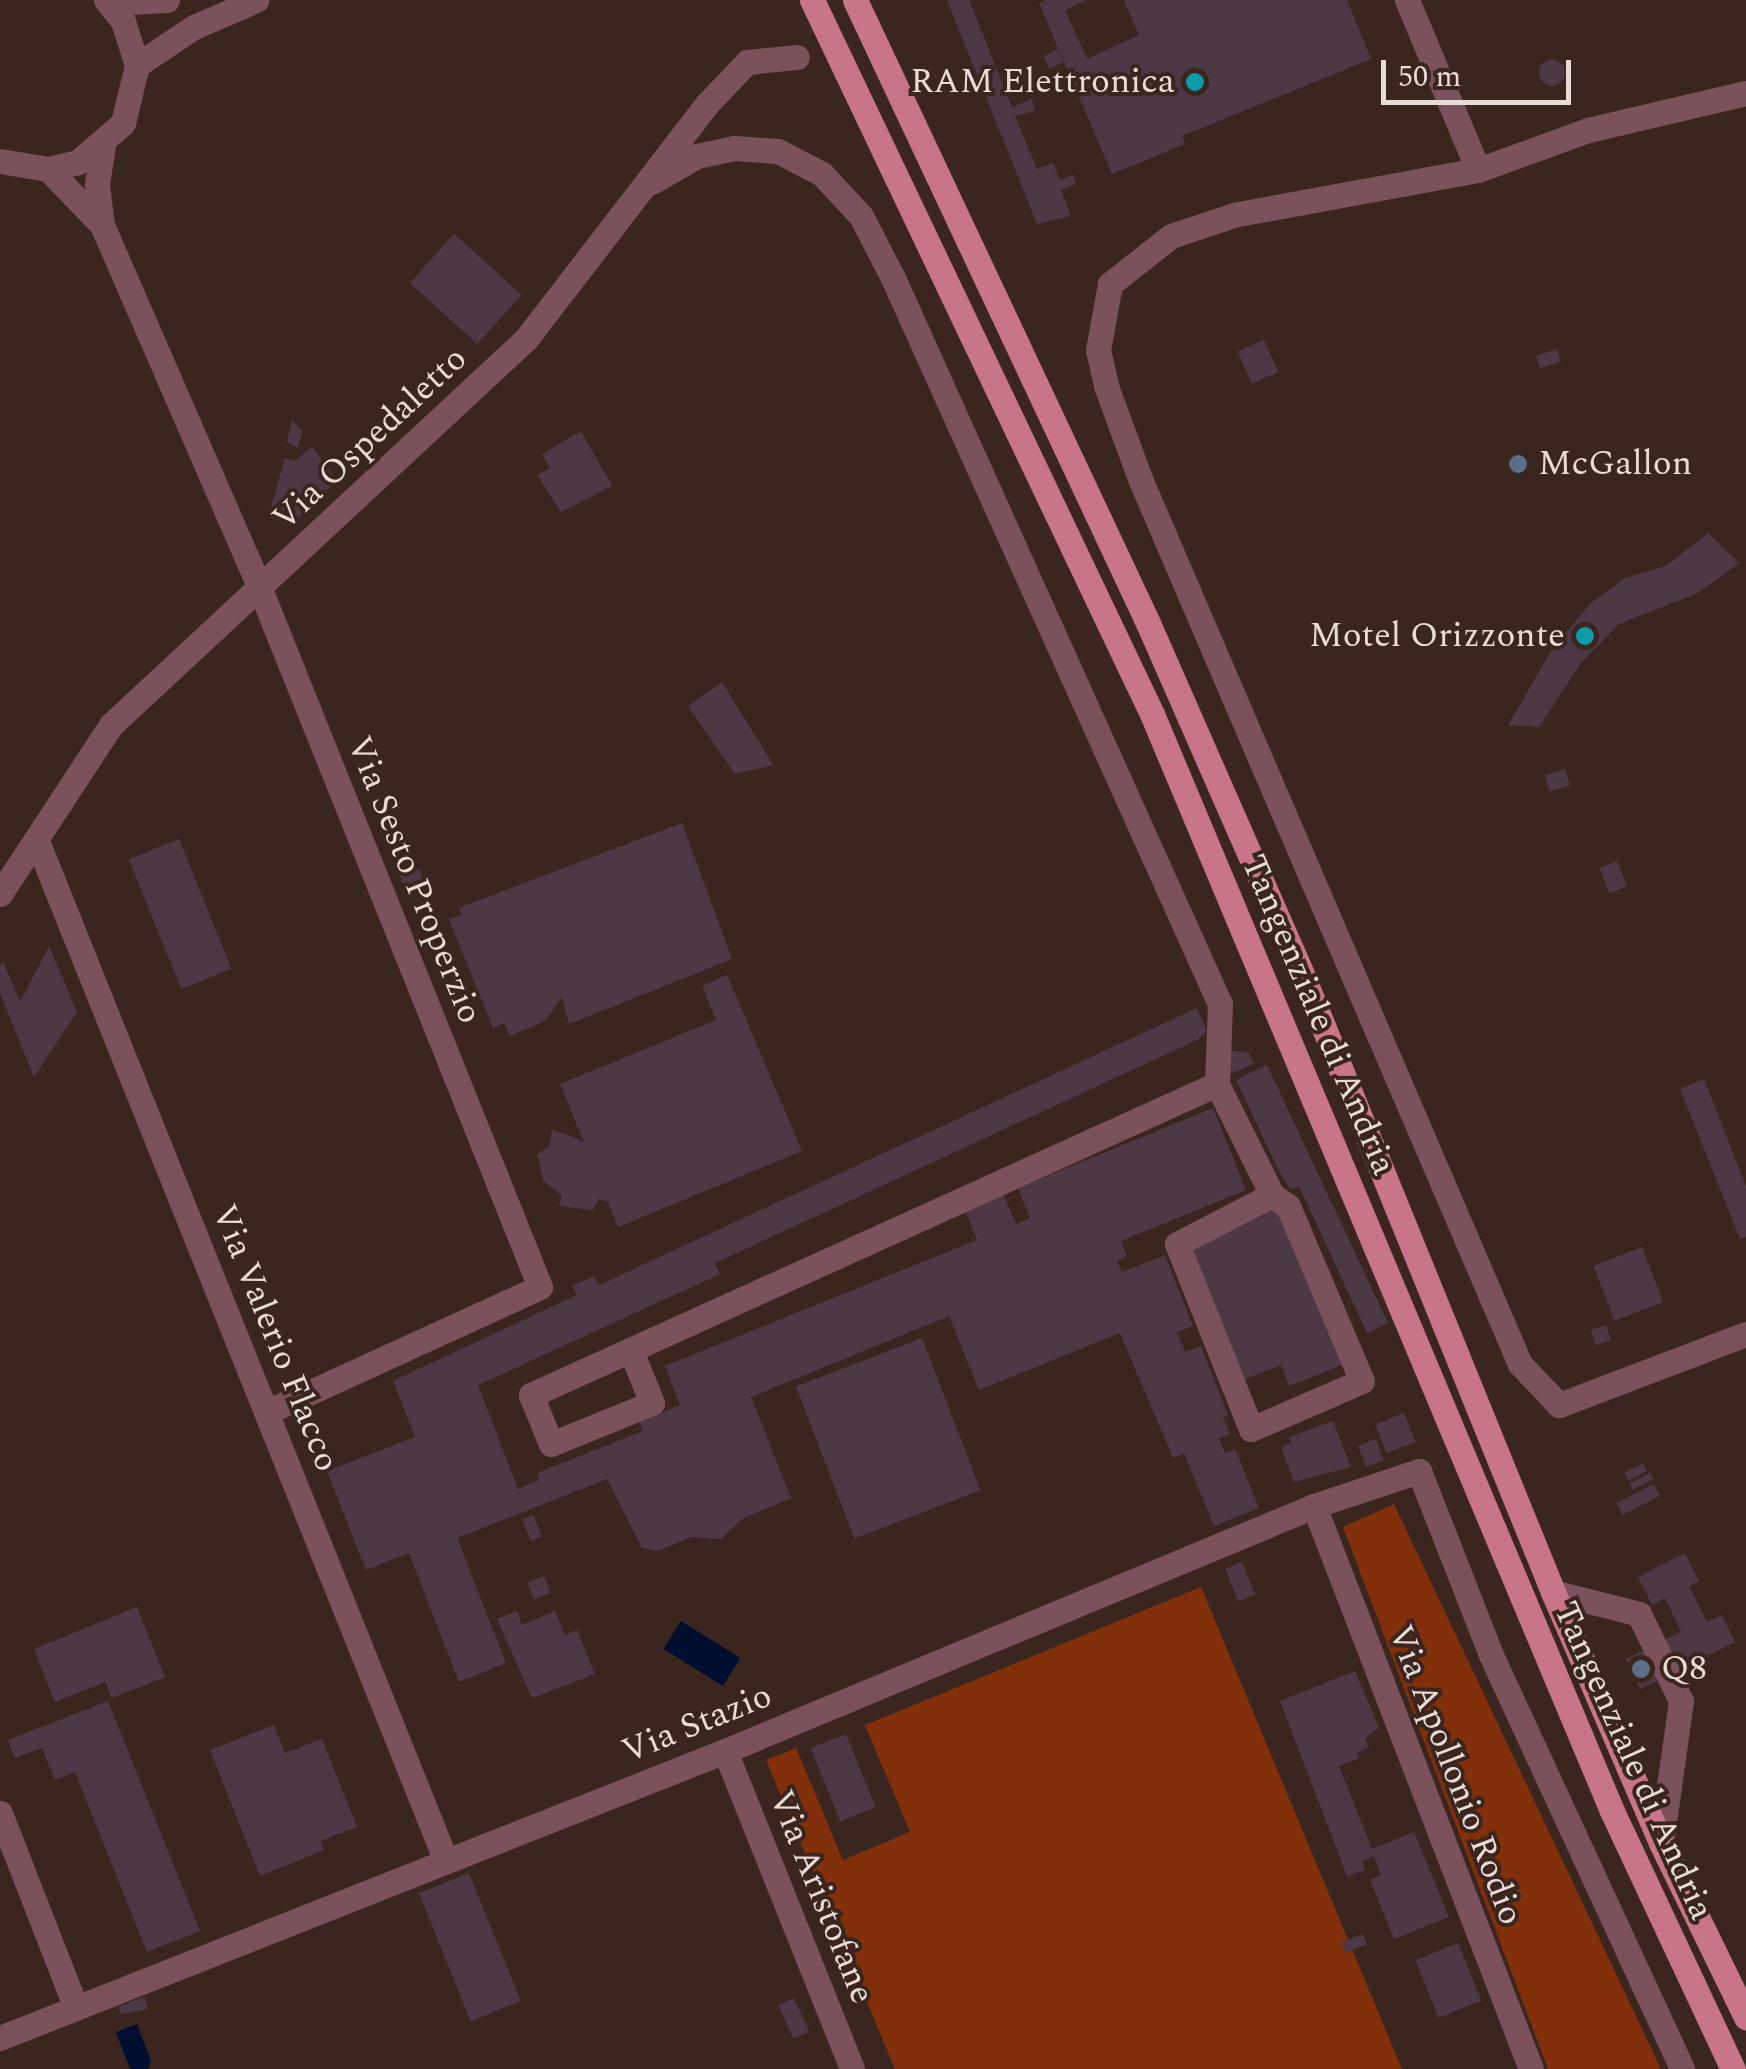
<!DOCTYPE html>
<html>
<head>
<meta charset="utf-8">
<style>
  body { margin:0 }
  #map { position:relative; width:1746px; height:2069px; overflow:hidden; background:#3b261f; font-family:Spectral,serif }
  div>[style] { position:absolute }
  .green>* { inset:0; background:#822f0c }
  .water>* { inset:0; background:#000e30; transform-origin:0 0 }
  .building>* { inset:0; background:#4d3946; transform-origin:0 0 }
  .round { border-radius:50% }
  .minor>* { height:25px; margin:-12.5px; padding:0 12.5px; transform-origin:12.5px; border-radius:12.5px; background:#7b525b }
  .major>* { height:25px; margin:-12.5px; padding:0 12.5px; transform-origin:12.5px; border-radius:12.5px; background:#c8758a }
  .dots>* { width:28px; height:28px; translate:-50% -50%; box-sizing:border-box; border:5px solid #3b261f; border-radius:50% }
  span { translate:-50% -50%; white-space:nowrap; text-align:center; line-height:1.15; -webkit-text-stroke:8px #3b261f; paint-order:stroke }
  .poi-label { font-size:35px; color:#e9dbd6 }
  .right { translate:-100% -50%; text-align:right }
  .left { translate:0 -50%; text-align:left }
  .street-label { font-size:35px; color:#e9dbd6 }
  .scale { position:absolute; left:1381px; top:60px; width:190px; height:45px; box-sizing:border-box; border:5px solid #e9dbd6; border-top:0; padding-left:12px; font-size:30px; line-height:35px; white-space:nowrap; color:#e9dbd6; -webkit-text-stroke:8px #3b261f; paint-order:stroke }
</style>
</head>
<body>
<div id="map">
  <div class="green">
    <div style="clip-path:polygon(1394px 1504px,1661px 2069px,1548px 2069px,1343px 1527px)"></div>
    <div style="clip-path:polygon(1201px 1587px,1402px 2069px,895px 2069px,766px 1760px,796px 1748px,843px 1860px,910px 1832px,865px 1725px)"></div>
  </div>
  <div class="water">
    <div style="left:681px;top:1621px;width:70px;height:33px;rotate:32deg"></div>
    <div style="clip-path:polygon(137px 2024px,151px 2061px,148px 2069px,130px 2069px,116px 2032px)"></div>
  </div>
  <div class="building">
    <div style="clip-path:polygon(947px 0,969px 0,1012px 107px,1032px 99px,1035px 111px,1015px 116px,1037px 169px,1053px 163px,1060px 180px,1073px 175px,1076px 184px,1061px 190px,1071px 216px,1037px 224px)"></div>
    <div style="clip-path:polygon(1046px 0,1087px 0,1065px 10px,1087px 59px,1139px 35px,1124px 0,1347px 0,1371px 59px,1182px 136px,1185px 144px,1112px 174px,1039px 3px)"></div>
    <div style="left:1058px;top:49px;width:14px;height:16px;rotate:65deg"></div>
    <div class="round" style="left:1539px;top:60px;width:26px;height:26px"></div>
    <div style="left:454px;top:234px;width:91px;height:66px;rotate:42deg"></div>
    <div style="left:1264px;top:340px;width:35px;height:29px;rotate:66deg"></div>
    <div style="left:1557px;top:349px;width:13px;height:22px;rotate:72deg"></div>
    <div style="clip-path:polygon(292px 420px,303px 432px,297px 448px,287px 442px)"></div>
    <div style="clip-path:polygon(581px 431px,612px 486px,561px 512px,537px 475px,550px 468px,542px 454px)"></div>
    <div style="clip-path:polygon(312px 447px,337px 480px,298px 518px,270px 511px,285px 458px,294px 461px)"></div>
    <div style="clip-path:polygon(1708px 533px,1739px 563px,1698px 593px,1619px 624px,1581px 663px,1539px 727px,1508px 725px,1553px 648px,1591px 603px,1625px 578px,1666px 566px)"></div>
    <div style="clip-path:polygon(722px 682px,773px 765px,735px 774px,688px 706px)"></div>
    <div style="left:1565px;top:769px;width:17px;height:21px;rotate:73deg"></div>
    <div style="clip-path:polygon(682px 823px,732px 959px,569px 1024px,562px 997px,545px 1021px,510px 1036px,504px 1023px,493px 1028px,449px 919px,462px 915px,459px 908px)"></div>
    <div style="left:179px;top:839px;width:140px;height:54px;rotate:68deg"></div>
    <div style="left:1617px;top:861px;width:27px;height:19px;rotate:68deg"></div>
    <div style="left:420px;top:869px;width:11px;height:21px;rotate:75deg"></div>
    <div style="clip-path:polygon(49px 946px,77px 1012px,34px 1077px,0 993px,0 966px,3px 962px,20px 1002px)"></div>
    <div style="clip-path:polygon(727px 975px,802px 1151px,618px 1227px,608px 1202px,599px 1199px,593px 1210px,559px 1206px,562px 1196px,543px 1180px,537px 1154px,549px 1147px,552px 1129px,584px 1142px,560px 1084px,716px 1020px,702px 986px)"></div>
    <div style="clip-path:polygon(1197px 1008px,1207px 1031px,1197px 1040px,715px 1263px,720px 1274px,478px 1385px,518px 1489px,539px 1480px,537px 1473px,643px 1431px,639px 1422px,680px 1405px,665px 1366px,977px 1240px,965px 1210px,1003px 1194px,1016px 1224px,1030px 1218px,1018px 1188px,1213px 1108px,1246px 1190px,1121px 1241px,1127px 1256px,1117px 1261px,1122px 1272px,1165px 1255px,1193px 1326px,1177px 1332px,1185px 1352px,1201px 1346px,1228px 1415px,1223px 1417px,1230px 1434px,1219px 1438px,1225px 1453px,1235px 1449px,1259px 1508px,1214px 1526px,1184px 1453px,1173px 1458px,1120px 1333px,979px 1390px,949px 1316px,751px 1397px,791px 1498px,742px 1519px,721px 1539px,691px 1537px,657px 1551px,642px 1548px,607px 1479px,457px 1538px,506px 1663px,459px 1682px,409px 1553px,366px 1570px,327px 1471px,415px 1437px,393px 1381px,577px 1295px,572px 1286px,594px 1276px,599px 1285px)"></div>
    <div style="clip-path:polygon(1222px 1049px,1249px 1053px,1254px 1064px,1229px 1074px)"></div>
    <div style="clip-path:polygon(1267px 1065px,1388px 1323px,1367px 1333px,1299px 1186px,1291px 1190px,1279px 1171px,1236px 1080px)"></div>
    <div style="clip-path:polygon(1704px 1079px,1746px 1186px,1746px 1237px,1740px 1239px,1680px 1089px)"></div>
    <div style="clip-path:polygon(1278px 1204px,1342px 1365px,1289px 1386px,1281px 1365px,1243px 1380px,1187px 1240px)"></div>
    <div style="left:1642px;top:1247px;width:59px;height:52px;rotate:69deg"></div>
    <div style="left:1606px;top:1325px;width:16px;height:16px;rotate:72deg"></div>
    <div style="left:922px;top:1338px;width:163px;height:135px;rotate:69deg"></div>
    <div style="left:1404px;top:1413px;width:31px;height:31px;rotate:68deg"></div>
    <div style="clip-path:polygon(1333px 1421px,1351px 1467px,1294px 1482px,1281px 1447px,1291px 1443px,1289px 1437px)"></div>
    <div style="left:1376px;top:1439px;width:23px;height:19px;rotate:70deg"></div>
    <div style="left:1643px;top:1463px;width:9px;height:21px;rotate:63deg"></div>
    <div style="left:1650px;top:1473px;width:7px;height:23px;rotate:63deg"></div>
    <div style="left:1654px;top:1484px;width:13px;height:42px;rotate:63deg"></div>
    <div style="left:533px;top:1515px;width:23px;height:12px;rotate:67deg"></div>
    <div style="clip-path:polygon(1685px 1553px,1699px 1581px,1689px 1586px,1707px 1622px,1722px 1615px,1735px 1642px,1640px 1689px,1626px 1659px,1681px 1632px,1665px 1598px,1652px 1605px,1638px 1577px)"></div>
    <div style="left:1242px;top:1562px;width:35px;height:18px;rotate:68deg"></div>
    <div style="left:544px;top:1576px;width:18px;height:18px;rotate:68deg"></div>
    <div style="clip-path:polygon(137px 1607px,165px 1677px,112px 1698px,105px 1682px,55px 1702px,34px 1649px)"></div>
    <div style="clip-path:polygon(517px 1611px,522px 1625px,555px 1611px,565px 1635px,577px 1630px,595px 1674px,532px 1698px,497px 1619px)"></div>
    <div style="clip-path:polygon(1355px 1671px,1379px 1728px,1365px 1738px,1369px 1747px,1357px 1753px,1359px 1758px,1339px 1766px,1372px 1849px,1414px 1832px,1449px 1917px,1394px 1939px,1370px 1880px,1381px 1875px,1374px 1856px,1362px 1861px,1365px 1870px,1347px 1876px,1280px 1701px)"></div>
    <div style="clip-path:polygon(108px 1701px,200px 1931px,147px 1952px,75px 1772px,55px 1780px,42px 1748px,15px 1758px,8px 1740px)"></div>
    <div style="clip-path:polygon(274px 1725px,285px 1753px,322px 1739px,357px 1827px,320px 1841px,324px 1850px,260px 1876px,210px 1750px)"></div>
    <div style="left:846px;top:1734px;width:79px;height:38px;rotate:68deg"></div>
    <div style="left:469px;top:1873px;width:138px;height:54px;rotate:68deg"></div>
    <div style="left:1363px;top:1934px;width:11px;height:23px;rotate:68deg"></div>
    <div style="left:1458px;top:1943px;width:62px;height:46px;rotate:68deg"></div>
    <div style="clip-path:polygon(144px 1997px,148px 2009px,121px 2014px,118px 2007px)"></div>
    <div style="left:794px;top:1998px;width:37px;height:17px;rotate:66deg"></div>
  </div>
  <div class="minor">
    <div style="left:1407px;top:0;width:184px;rotate:67.3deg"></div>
    <div style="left:1478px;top:170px;width:248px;rotate:169.6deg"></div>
    <div style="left:1234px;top:215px;width:66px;rotate:161.6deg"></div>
    <div style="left:1171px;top:236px;width:78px;rotate:141.8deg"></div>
    <div style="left:1110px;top:284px;width:67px;rotate:100.3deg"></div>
    <div style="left:1098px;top:350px;width:37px;rotate:77deg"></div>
    <div style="left:1106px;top:386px;width:101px;rotate:69.8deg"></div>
    <div style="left:1141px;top:481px;width:961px;rotate:66.77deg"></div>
    <div style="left:1520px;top:1364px;width:57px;rotate:46.4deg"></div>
    <div style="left:1559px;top:1405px;width:200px;rotate:-20.8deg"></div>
    <div style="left:109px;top:3px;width:58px;rotate:-3deg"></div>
    <div style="left:137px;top:65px;width:69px;rotate:-33.7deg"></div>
    <div style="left:194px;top:27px;width:68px;rotate:-23.5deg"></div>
    <div style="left:103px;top:146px;width:39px;rotate:99deg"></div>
    <div style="left:97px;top:185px;width:40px;rotate:82.9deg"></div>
    <div style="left:102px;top:225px;width:397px;rotate:66.5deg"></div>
    <div style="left:260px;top:589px;width:752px;rotate:68.14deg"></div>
    <div style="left:540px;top:1287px;width:300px;rotate:155.4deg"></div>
    <div style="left:0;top:161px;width:49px;rotate:9.5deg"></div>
    <div style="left:48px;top:169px;width:31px;rotate:-13deg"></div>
    <div style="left:78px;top:162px;width:60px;rotate:-40.9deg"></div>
    <div style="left:123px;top:123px;width:60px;rotate:-76.4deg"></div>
    <div style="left:137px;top:65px;width:46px;rotate:-107.7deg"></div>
    <div style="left:123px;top:21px;width:27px;rotate:-129deg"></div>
    <div style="left:48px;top:169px;width:78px;rotate:46deg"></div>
    <div style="left:1478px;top:170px;width:117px;rotate:-20deg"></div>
    <div style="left:1588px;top:130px;width:162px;rotate:-13.2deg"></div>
    <div style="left:652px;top:182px;width:52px;rotate:-30deg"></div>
    <div style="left:697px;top:156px;width:38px;rotate:-12deg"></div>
    <div style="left:734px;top:148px;width:44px;rotate:3.9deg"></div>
    <div style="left:778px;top:151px;width:50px;rotate:27.6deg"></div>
    <div style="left:822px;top:174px;width:57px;rotate:47.1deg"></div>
    <div style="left:861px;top:216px;width:70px;rotate:62.7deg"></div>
    <div style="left:893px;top:278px;width:796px;rotate:65.75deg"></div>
    <div style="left:1220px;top:1004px;width:80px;rotate:92.1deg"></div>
    <div style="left:1217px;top:1084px;width:124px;rotate:63.6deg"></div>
    <div style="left:1272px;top:1195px;width:19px;rotate:35deg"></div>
    <div style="left:1288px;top:1206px;width:190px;rotate:67.1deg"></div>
    <div style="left:1362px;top:1381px;width:121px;rotate:156.6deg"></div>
    <div style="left:1251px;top:1429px;width:199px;rotate:-111.8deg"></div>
    <div style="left:1177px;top:1244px;width:107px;rotate:-27.3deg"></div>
    <div style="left:37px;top:841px;width:1099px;rotate:68.15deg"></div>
    <div style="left:0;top:894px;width:202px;rotate:-56.7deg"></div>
    <div style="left:111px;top:725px;width:567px;rotate:-42.93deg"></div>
    <div style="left:526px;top:339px;width:297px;rotate:-52.4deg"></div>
    <div style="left:707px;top:104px;width:58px;rotate:-46.4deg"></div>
    <div style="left:747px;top:62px;width:50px;rotate:-5.7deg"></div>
    <div style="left:631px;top:1351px;width:56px;rotate:68deg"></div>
    <div style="left:652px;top:1403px;width:109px;rotate:157.9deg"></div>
    <div style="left:551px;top:1444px;width:53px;rotate:-112.2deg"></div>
    <div style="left:531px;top:1395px;width:753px;rotate:-24.39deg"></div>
    <div style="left:1314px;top:1506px;width:603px;rotate:68.92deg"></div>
    <div style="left:1553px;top:1592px;width:89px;rotate:14.3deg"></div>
    <div style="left:1639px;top:1614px;width:97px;rotate:64.2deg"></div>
    <div style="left:1681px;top:1701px;width:143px;rotate:98deg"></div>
    <div style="left:725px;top:1751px;width:342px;rotate:68.2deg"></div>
    <div style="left:0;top:1813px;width:209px;rotate:68.7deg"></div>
    <div style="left:0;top:2038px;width:780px;rotate:-21.6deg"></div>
    <div style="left:725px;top:1751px;width:638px;rotate:-22.59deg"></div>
    <div style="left:1314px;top:1506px;width:111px;rotate:-18.4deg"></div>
    <div style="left:1419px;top:1471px;width:198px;rotate:68.6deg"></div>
    <div style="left:1491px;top:1655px;width:456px;rotate:65.2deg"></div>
  </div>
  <div class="major">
    <div style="left:812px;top:0;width:791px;rotate:64.54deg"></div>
    <div style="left:1152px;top:714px;width:1190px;rotate:67.25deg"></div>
    <div style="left:1612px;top:1811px;width:285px;rotate:64.9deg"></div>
    <div style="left:855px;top:0;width:688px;rotate:64.81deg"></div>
    <div style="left:1148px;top:623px;width:389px;rotate:66.3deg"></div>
    <div style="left:1304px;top:979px;width:662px;rotate:67.89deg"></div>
    <div style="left:1553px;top:1592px;width:273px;rotate:66.7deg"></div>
    <div style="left:1661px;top:1843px;width:194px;rotate:64deg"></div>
  </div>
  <div class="dots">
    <div style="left:1195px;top:82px;background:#0f9aa8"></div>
    <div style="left:1518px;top:464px;background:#5c6f8a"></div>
    <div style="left:1585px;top:636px;background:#0f9aa8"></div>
    <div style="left:1641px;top:1669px;background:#5c6f8a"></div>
  </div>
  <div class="poi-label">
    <span class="right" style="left:1175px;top:82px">RAM Elettronica</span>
    <span class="left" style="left:1538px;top:464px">McGallon</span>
    <span class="right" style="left:1565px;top:636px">Motel Orizzonte</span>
    <span class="left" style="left:1661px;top:1669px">Q8</span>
  </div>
  <div class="street-label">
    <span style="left:370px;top:439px;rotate:-43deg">Via Ospedaletto</span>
    <span style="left:414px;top:880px;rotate:68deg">Via Sesto Properzio</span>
    <span style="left:1318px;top:1015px;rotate:67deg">Tangenziale di Andria</span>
    <span style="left:275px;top:1338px;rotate:68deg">Via Valerio Flacco</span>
    <span style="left:697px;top:1724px;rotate:-22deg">Via Stazio</span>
    <span style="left:1633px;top:1761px;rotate:66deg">Tangenziale di Andria</span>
    <span style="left:1455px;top:1775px;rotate:69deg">Via Apollonio Rodio</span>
    <span style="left:821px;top:1897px;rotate:68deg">Via Aristofane</span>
  </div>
  <div class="scale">50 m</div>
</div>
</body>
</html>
